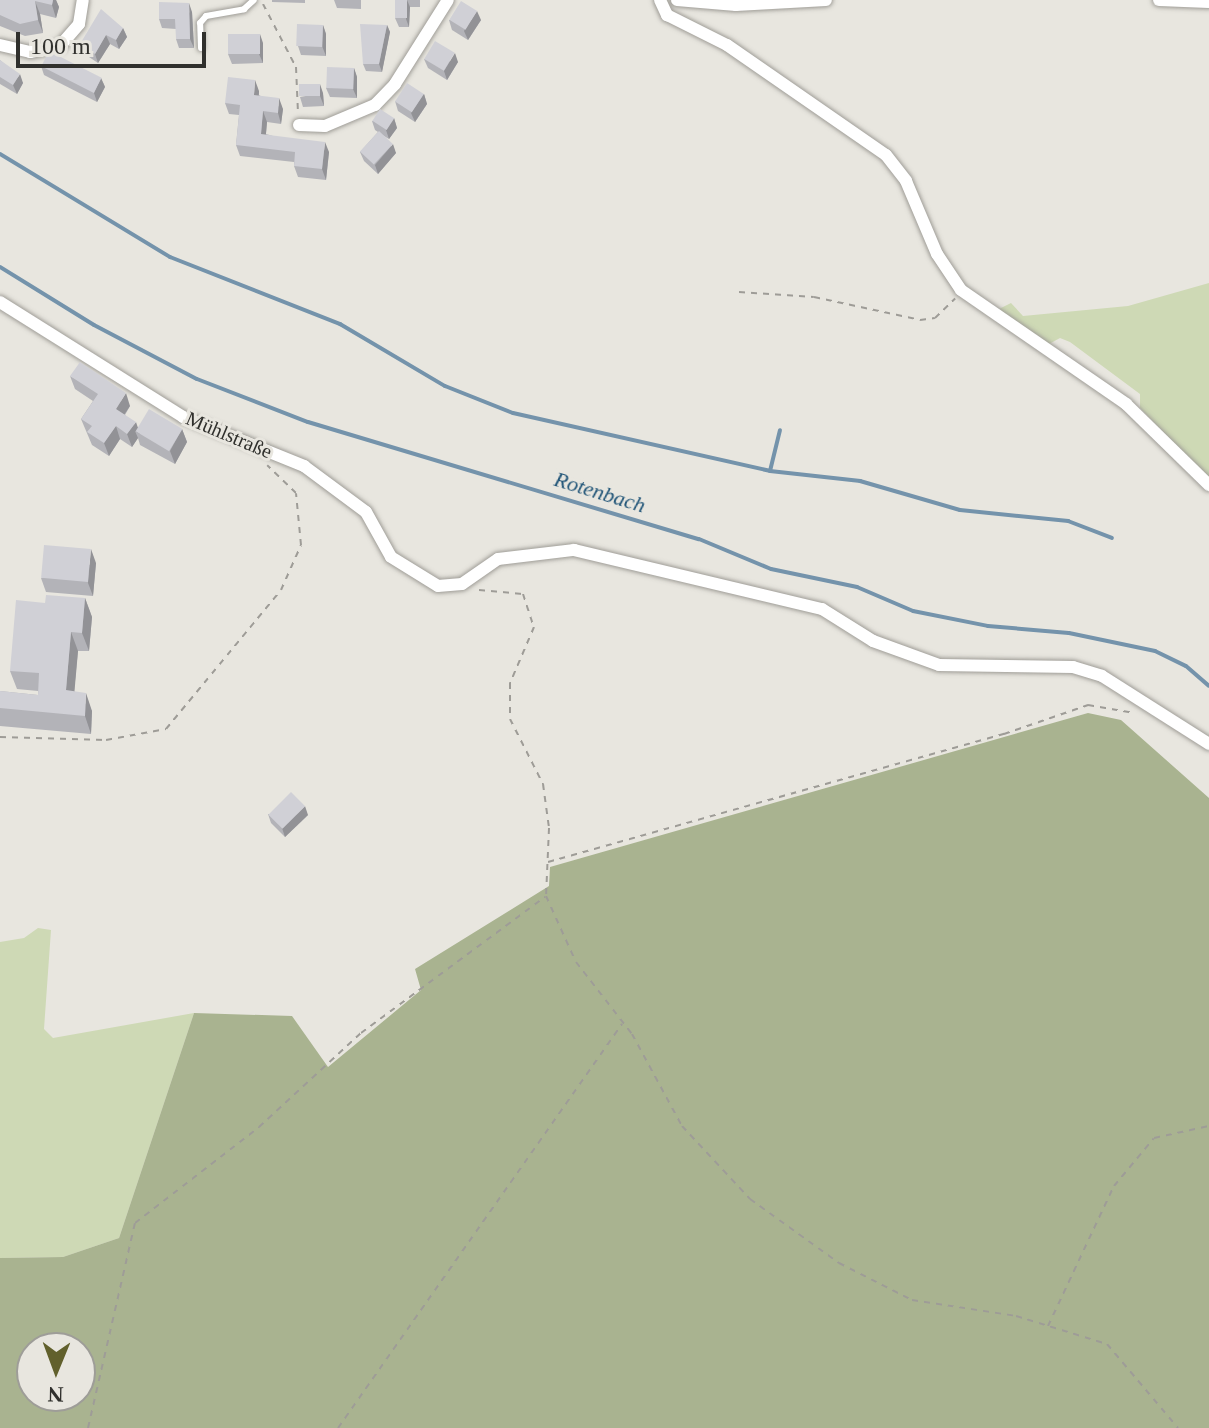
<!DOCTYPE html>
<html>
<head>
<meta charset="utf-8">
<style>
  body { margin:0 }
  #map { position:relative; width:1209px; height:1428px; overflow:hidden; background:#e8e6df; font-family:"Times New Roman",serif }
  div>[style] { position:absolute }
  .green>* { inset:0; background:#ced9b5 }
  .forest>* { inset:0; background:#a9b390 }
  .stream>* { height:4px; margin:-2px; padding:0 2px; transform-origin:2px; border-radius:2px; background:#7493ab }
  .path>* { height:2px; margin-top:-1px; transform-origin:0; background:repeating-linear-gradient(90deg,#9e9c97 0 6px,transparent 0 12px) }
  .roads { filter:drop-shadow(0 0 2px #9f9d97) drop-shadow(0 0 2px #9f9d97) }
  .service>* { height:6px; margin:-3px; padding:0 3px; transform-origin:3px; border-radius:3px; background:#fff }
  .minor>* { height:12px; margin:-6px; padding:0 6px; transform-origin:6px; border-radius:6px; background:#fff }
  .wall>* { inset:0; background:#b3b3b8 }
  .shaded-wall>* { inset:0; background:#929296 }
  .building>* { inset:0; background:#d0d0d6; transform-origin:0 0 }
  span { translate:-50% -50%; white-space:nowrap; text-align:center; line-height:1.15; -webkit-text-stroke:6px #e8e6df; paint-order:stroke }
  .street-label { font-size:20px; color:#30302d }
  .water-label { font-size:22px; color:#215578; font-style:italic }
  .north { position:absolute; left:16px; top:1332px; width:80px; height:80px; box-sizing:border-box; background:#e8e6df; border:2px solid #9e9d98; border-radius:50%; rotate:181deg; font-size:22px; font-weight:700; line-height:32px; text-align:center; color:#30302d }
  .north::after { content:''; display:block; margin:auto; width:28px; height:36px; background:#61602c; clip-path:polygon(50% 0,100% 100%,50% 72%,0 100%) }
  .scale { position:absolute; left:16px; top:32px; width:190px; height:36px; box-sizing:border-box; border:4px solid #30302d; border-top:0; padding-left:10px; font-size:24px; line-height:28px; white-space:nowrap; color:#30302d; -webkit-text-stroke:6px #e8e6df; paint-order:stroke }
</style>
</head>
<body>
<div id="map">
  <div class="green">
    <div style="clip-path:polygon(1209px 283px,1209px 479px,1140px 408px,1140px 394px,1070px 342px,1060px 338px,1049px 344px,995px 311px,1011px 303px,1023px 316px,1128px 306px)"></div>
    <div style="clip-path:polygon(38px 928px,51px 930px,44px 1029px,53px 1038px,194px 1013px,119px 1238px,63px 1257px,0 1258px,0 942px,24px 938px)"></div>
  </div>
  <div class="forest">
    <div style="clip-path:polygon(evenodd,1088px 713px,1121px 720px,1209px 798px,1209px 1428px,0 1428px,0 1258px,63px 1257px,119px 1238px,194px 1013px,292px 1016px,328px 1067px,421px 990px,415px 969px,549px 886px,550px 867px,1088px 713px,32px 1348px,80px 1348px,80px 1396px,32px 1396px,32px 1348px)"></div>
  </div>
  <div class="stream">
    <div style="left:0;top:154px;width:199px;rotate:31.2deg"></div>
    <div style="left:170px;top:257px;width:183px;rotate:21.5deg"></div>
    <div style="left:340px;top:324px;width:122px;rotate:30.6deg"></div>
    <div style="left:445px;top:386px;width:73px;rotate:21.7deg"></div>
    <div style="left:513px;top:413px;width:263px;rotate:12.7deg"></div>
    <div style="left:770px;top:471px;width:91px;rotate:6.3deg"></div>
    <div style="left:860px;top:481px;width:104px;rotate:16.2deg"></div>
    <div style="left:960px;top:510px;width:109px;rotate:5.8deg"></div>
    <div style="left:1068px;top:521px;width:47px;rotate:21.1deg"></div>
    <div style="left:0;top:267px;width:110px;rotate:31.7deg"></div>
    <div style="left:94px;top:325px;width:116px;rotate:27.7deg"></div>
    <div style="left:197px;top:379px;width:119px;rotate:21.2deg"></div>
    <div style="left:308px;top:422px;width:408px;rotate:16.7deg"></div>
    <div style="left:699px;top:539px;width:78px;rotate:22.6deg"></div>
    <div style="left:771px;top:569px;width:88px;rotate:11.8deg"></div>
    <div style="left:857px;top:587px;width:61px;rotate:23.2deg"></div>
    <div style="left:913px;top:611px;width:76px;rotate:11.3deg"></div>
    <div style="left:988px;top:626px;width:81px;rotate:4.9deg"></div>
    <div style="left:1069px;top:633px;width:88px;rotate:11.8deg"></div>
    <div style="left:1155px;top:651px;width:34px;rotate:26deg"></div>
    <div style="left:1186px;top:666px;width:30px;rotate:41deg"></div>
    <div style="left:770px;top:471px;width:42px;rotate:-76.3deg"></div>
  </div>
  <div class="path">
    <div style="left:263px;top:4px;width:71px;rotate:62.4deg"></div>
    <div style="left:296px;top:67px;width:45px;rotate:87.5deg"></div>
    <div style="left:739px;top:292px;width:75px;rotate:3.8deg"></div>
    <div style="left:814px;top:297px;width:108px;rotate:12.2deg"></div>
    <div style="left:920px;top:320px;width:15px;rotate:-8deg"></div>
    <div style="left:935px;top:318px;width:28px;rotate:-44deg"></div>
    <div style="left:479px;top:590px;width:44px;rotate:5.2deg"></div>
    <div style="left:523px;top:594px;width:35px;rotate:72deg"></div>
    <div style="left:534px;top:627px;width:61px;rotate:113.2deg"></div>
    <div style="left:510px;top:683px;width:36px;rotate:90deg"></div>
    <div style="left:510px;top:719px;width:73px;rotate:63.1deg"></div>
    <div style="left:543px;top:784px;width:44px;rotate:82.2deg"></div>
    <div style="left:549px;top:828px;width:68px;rotate:92.5deg"></div>
    <div style="left:546px;top:896px;width:72px;rotate:65.6deg"></div>
    <div style="left:576px;top:962px;width:91px;rotate:52.1deg"></div>
    <div style="left:632px;top:1034px;width:105px;rotate:61.5deg"></div>
    <div style="left:682px;top:1126px;width:100px;rotate:47deg"></div>
    <div style="left:750px;top:1199px;width:110px;rotate:35.7deg"></div>
    <div style="left:839px;top:1263px;width:82px;rotate:26.9deg"></div>
    <div style="left:912px;top:1300px;width:105px;rotate:8.7deg"></div>
    <div style="left:1016px;top:1316px;width:95px;rotate:17.1deg"></div>
    <div style="left:1107px;top:1344px;width:110px;rotate:49.8deg"></div>
    <div style="left:0;top:737px;width:106px;rotate:1.6deg"></div>
    <div style="left:106px;top:740px;width:61px;rotate:-10.4deg"></div>
    <div style="left:166px;top:729px;width:180px;rotate:-50.4deg"></div>
    <div style="left:281px;top:590px;width:49px;rotate:-66deg"></div>
    <div style="left:301px;top:545px;width:52px;rotate:-95.5deg"></div>
    <div style="left:296px;top:493px;width:40px;rotate:-136deg"></div>
    <div style="left:548px;top:862px;width:474px;rotate:-15.7deg"></div>
    <div style="left:1004px;top:734px;width:89px;rotate:-19deg"></div>
    <div style="left:1088px;top:705px;width:47px;rotate:9.9deg"></div>
    <div style="left:1048px;top:1326px;width:155px;rotate:-64.8deg"></div>
    <div style="left:1114px;top:1186px;width:62px;rotate:-50.2deg"></div>
    <div style="left:1154px;top:1138px;width:56px;rotate:-12.3deg"></div>
    <div style="left:88px;top:1428px;width:210px;rotate:-77.1deg"></div>
    <div style="left:135px;top:1223px;width:157px;rotate:-37.7deg"></div>
    <div style="left:259px;top:1127px;width:139px;rotate:-42.7deg"></div>
    <div style="left:361px;top:1033px;width:229px;rotate:-36.5deg"></div>
    <div style="left:338px;top:1428px;width:494px;rotate:-54.9deg"></div>
  </div>
  <div class="roads">
    <div class="service">
      <div style="left:201px;top:48px;width:25px;rotate:-92deg"></div>
      <div style="left:200px;top:23px;width:9px;rotate:-49deg"></div>
      <div style="left:206px;top:16px;width:39px;rotate:-10deg"></div>
      <div style="left:244px;top:9px;width:13px;rotate:-42deg"></div>
    </div>
    <div class="minor">
      <div style="left:660px;top:0;width:17px;rotate:65deg"></div>
      <div style="left:667px;top:15px;width:67px;rotate:26.6deg"></div>
      <div style="left:727px;top:45px;width:193px;rotate:34.7deg"></div>
      <div style="left:886px;top:155px;width:33px;rotate:52deg"></div>
      <div style="left:906px;top:181px;width:79px;rotate:67deg"></div>
      <div style="left:937px;top:254px;width:43px;rotate:56.3deg"></div>
      <div style="left:961px;top:290px;width:201px;rotate:34.6deg"></div>
      <div style="left:1126px;top:404px;width:116px;rotate:44.3deg"></div>
      <div style="left:677px;top:0;width:59px;rotate:4.8deg"></div>
      <div style="left:736px;top:5px;width:90px;rotate:-3.2deg"></div>
      <div style="left:1159px;top:0;width:50px;rotate:2.3deg"></div>
      <div style="left:0;top:45px;width:31px;rotate:13deg"></div>
      <div style="left:30px;top:52px;width:31px;rotate:-11deg"></div>
      <div style="left:60px;top:46px;width:29px;rotate:-49deg"></div>
      <div style="left:79px;top:24px;width:24px;rotate:-81deg"></div>
      <div style="left:299px;top:125px;width:26px;rotate:2deg"></div>
      <div style="left:325px;top:126px;width:54px;rotate:-22.8deg"></div>
      <div style="left:375px;top:105px;width:29px;rotate:-46deg"></div>
      <div style="left:395px;top:84px;width:99px;rotate:-57.8deg"></div>
      <div style="left:0;top:302px;width:216px;rotate:32.1deg"></div>
      <div style="left:183px;top:417px;width:131px;rotate:22deg"></div>
      <div style="left:304px;top:466px;width:77px;rotate:36.6deg"></div>
      <div style="left:366px;top:512px;width:51px;rotate:60.9deg"></div>
      <div style="left:391px;top:557px;width:55px;rotate:31.7deg"></div>
      <div style="left:438px;top:586px;width:24px;rotate:-5deg"></div>
      <div style="left:462px;top:584px;width:44px;rotate:-34.8deg"></div>
      <div style="left:498px;top:559px;width:77px;rotate:-6.8deg"></div>
      <div style="left:574px;top:550px;width:255px;rotate:13.4deg"></div>
      <div style="left:822px;top:609px;width:60px;rotate:32.1deg"></div>
      <div style="left:873px;top:641px;width:70px;rotate:20deg"></div>
      <div style="left:939px;top:665px;width:134px;rotate:0.9deg"></div>
      <div style="left:1073px;top:667px;width:30px;rotate:17deg"></div>
      <div style="left:1102px;top:676px;width:127px;rotate:32.4deg"></div>
    </div>
  </div>
  <div class="wall">
    <div style="clip-path:polygon(0 0,56px 0,59px 7px,56px 18px,40px 14px,43px 33px,25px 36px,0 26px)"></div>
    <div style="clip-path:polygon(272px 0,305px 0,305px 3px,272px 2px)"></div>
    <div style="clip-path:polygon(334px 0,361px 0,361px 9px,337px 8px)"></div>
    <div style="clip-path:polygon(395px 0,420px 0,420px 7px,410px 7px,409px 27px,399px 27px,395px 18px)"></div>
    <div style="clip-path:polygon(192px 12px,194px 48px,179px 48px,176px 39px,176px 29px,162px 28px,159px 19px)"></div>
    <div style="clip-path:polygon(449px 20px,481px 20px,468px 40px,452px 30px)"></div>
    <div style="clip-path:polygon(323px 25px,326px 34px,326px 56px,301px 55px,298px 46px)"></div>
    <div style="clip-path:polygon(387px 25px,390px 32px,382px 72px,366px 71px,363px 64px)"></div>
    <div style="clip-path:polygon(123px 28px,127px 37px,119px 49px,110px 44px,98px 63px,83px 53px,80px 44px)"></div>
    <div style="clip-path:polygon(263px 43px,263px 63px,232px 64px,228px 54px)"></div>
    <div style="clip-path:polygon(424px 59px,458px 62px,447px 80px,428px 68px)"></div>
    <div style="clip-path:polygon(0 60px,23px 83px,17px 94px,0 84px)"></div>
    <div style="clip-path:polygon(41px 66px,101px 78px,105px 87px,97px 102px,44px 75px)"></div>
    <div style="clip-path:polygon(354px 68px,357px 77px,357px 98px,330px 97px,326px 88px)"></div>
    <div style="clip-path:polygon(259px 91px,259px 95px,283px 109px,281px 124px,267px 122px,266px 134px,329px 152px,326px 180px,298px 177px,294px 166px,294px 162px,240px 156px,236px 145px,239px 115px,229px 114px,225px 103px)"></div>
    <div style="clip-path:polygon(323px 93px,324px 106px,303px 107px,300px 97px)"></div>
    <div style="clip-path:polygon(424px 94px,427px 104px,415px 122px,398px 111px,395px 101px)"></div>
    <div style="clip-path:polygon(394px 118px,397px 128px,389px 139px,382px 135px,396px 153px,378px 174px,364px 161px,360px 152px,378px 132px,375px 130px,372px 121px)"></div>
    <div style="clip-path:polygon(70px 376px,130px 406px,125px 415px,137px 427px,182px 429px,187px 442px,175px 464px,140px 445px,138px 438px,132px 447px,120px 439px,109px 456px,92px 445px,81px 419px,93px 401px,75px 389px)"></div>
    <div style="clip-path:polygon(96px 563px,93px 596px,46px 592px,41px 578px)"></div>
    <div style="clip-path:polygon(85px 598px,92px 617px,89px 651px,78px 651px,74px 691px,92px 711px,91px 734px,0 726px,0 691px,38px 695px,38px 691px,17px 689px,10px 671px,45px 603px)"></div>
    <div style="clip-path:polygon(268px 814px,308px 815px,285px 837px,271px 823px)"></div>
  </div>
  <div class="shaded-wall">
    <div style="clip-path:polygon(53px 0,56px 0,59px 7px,56px 18px,52px 5px)"></div>
    <div style="clip-path:polygon(407px 0,410px 7px,409px 27px,406px 19px)"></div>
    <div style="clip-path:polygon(35px 1px,40px 14px,43px 33px,38px 20px)"></div>
    <div style="clip-path:polygon(189px 3px,192px 12px,194px 48px,190px 39px)"></div>
    <div style="clip-path:polygon(477px 11px,481px 20px,468px 40px,464px 31px)"></div>
    <div style="clip-path:polygon(323px 25px,326px 34px,326px 56px,322px 46px)"></div>
    <div style="clip-path:polygon(387px 25px,390px 32px,382px 72px,379px 64px)"></div>
    <div style="clip-path:polygon(123px 28px,127px 37px,119px 49px,116px 40px)"></div>
    <div style="clip-path:polygon(260px 34px,263px 43px,263px 63px,259px 54px)"></div>
    <div style="clip-path:polygon(106px 35px,110px 44px,98px 63px,95px 54px)"></div>
    <div style="clip-path:polygon(455px 53px,458px 62px,447px 80px,444px 71px)"></div>
    <div style="clip-path:polygon(354px 68px,357px 77px,357px 98px,353px 89px)"></div>
    <div style="clip-path:polygon(20px 74px,23px 83px,17px 94px,13px 85px)"></div>
    <div style="clip-path:polygon(101px 78px,105px 87px,97px 102px,94px 93px)"></div>
    <div style="clip-path:polygon(255px 80px,259px 91px,258px 105px,254px 95px)"></div>
    <div style="clip-path:polygon(320px 84px,323px 93px,324px 106px,320px 96px)"></div>
    <div style="clip-path:polygon(424px 94px,427px 104px,415px 122px,411px 113px)"></div>
    <div style="clip-path:polygon(279px 98px,283px 109px,281px 124px,278px 113px)"></div>
    <div style="clip-path:polygon(263px 111px,267px 122px,265px 144px,261px 134px)"></div>
    <div style="clip-path:polygon(394px 118px,397px 128px,389px 139px,386px 130px)"></div>
    <div style="clip-path:polygon(325px 142px,329px 152px,326px 180px,322px 169px)"></div>
    <div style="clip-path:polygon(393px 144px,396px 153px,378px 174px,375px 165px)"></div>
    <div style="clip-path:polygon(126px 393px,130px 406px,120px 421px,116px 409px)"></div>
    <div style="clip-path:polygon(136px 422px,140px 434px,135px 431px,138px 438px,132px 447px,127px 434px)"></div>
    <div style="clip-path:polygon(116px 426px,120px 439px,109px 456px,104px 443px)"></div>
    <div style="clip-path:polygon(182px 429px,187px 442px,175px 464px,170px 451px)"></div>
    <div style="clip-path:polygon(91px 549px,96px 563px,93px 596px,88px 583px)"></div>
    <div style="clip-path:polygon(85px 598px,92px 617px,89px 651px,82px 633px)"></div>
    <div style="clip-path:polygon(71px 632px,78px 651px,73px 708px,66px 690px)"></div>
    <div style="clip-path:polygon(86px 693px,92px 711px,91px 734px,85px 716px)"></div>
    <div style="clip-path:polygon(305px 806px,308px 815px,285px 837px,282px 828px)"></div>
  </div>
  <div class="building">
    <div style="clip-path:polygon(0 0,53px 0,52px 5px,35px 1px,38px 20px,20px 24px,0 15px)"></div>
    <div style="left:395px;top:0;width:12px;height:18px"></div>
    <div style="left:461px;top:1px;width:19px;height:22px;rotate:32deg"></div>
    <div style="clip-path:polygon(159px 2px,189px 3px,190px 39px,176px 39px,175px 19px,159px 19px)"></div>
    <div style="clip-path:polygon(101px 9px,123px 28px,116px 40px,106px 35px,95px 54px,80px 44px)"></div>
    <div style="left:297px;top:24px;width:26px;height:22px;rotate:2deg"></div>
    <div style="clip-path:polygon(360px 24px,387px 25px,379px 64px,363px 64px)"></div>
    <div style="left:228px;top:34px;width:32px;height:20px"></div>
    <div style="left:435px;top:41px;width:23px;height:21px;rotate:31deg"></div>
    <div style="left:49px;top:51px;width:59px;height:17px;rotate:27deg"></div>
    <div style="clip-path:polygon(0 60px,20px 74px,13px 85px,0 77px)"></div>
    <div style="left:327px;top:67px;width:27px;height:21px;rotate:2deg"></div>
    <div style="clip-path:polygon(228px 77px,255px 80px,254px 95px,279px 98px,278px 113px,263px 111px,261px 134px,325px 142px,322px 169px,294px 166px,295px 152px,236px 145px,240px 105px,225px 103px)"></div>
    <div style="left:407px;top:83px;width:20px;height:22px;rotate:33deg"></div>
    <div style="left:320px;top:84px;width:12px;height:21px;rotate:90deg"></div>
    <div style="left:380px;top:109px;width:17px;height:14px;rotate:33deg"></div>
    <div style="left:379px;top:131px;width:19px;height:28px;rotate:43deg"></div>
    <div style="clip-path:polygon(80px 362px,126px 393px,116px 409px,136px 422px,127px 434px,116px 426px,104px 443px,87px 432px,92px 426px,81px 419px,98px 394px,70px 376px)"></div>
    <div style="left:149px;top:409px;width:39px;height:26px;rotate:31deg"></div>
    <div style="left:44px;top:545px;width:47px;height:33px;rotate:5deg"></div>
    <div style="clip-path:polygon(46px 595px,85px 598px,82px 633px,71px 632px,66px 690px,86px 693px,85px 716px,0 708px,0 691px,38px 695px,39px 673px,10px 671px,16px 600px,45px 603px)"></div>
    <div style="left:291px;top:792px;width:20px;height:32px;rotate:45deg"></div>
  </div>
  <div class="street-label">
    <span style="left:229px;top:435px;rotate:23deg">Mühlstraße</span>
  </div>
  <div class="water-label">
    <span style="left:600px;top:492px;rotate:17deg">Rotenbach</span>
  </div>
  <div class="north">N</div>
  <div class="scale">100 m</div>
</div>
</body>
</html>
